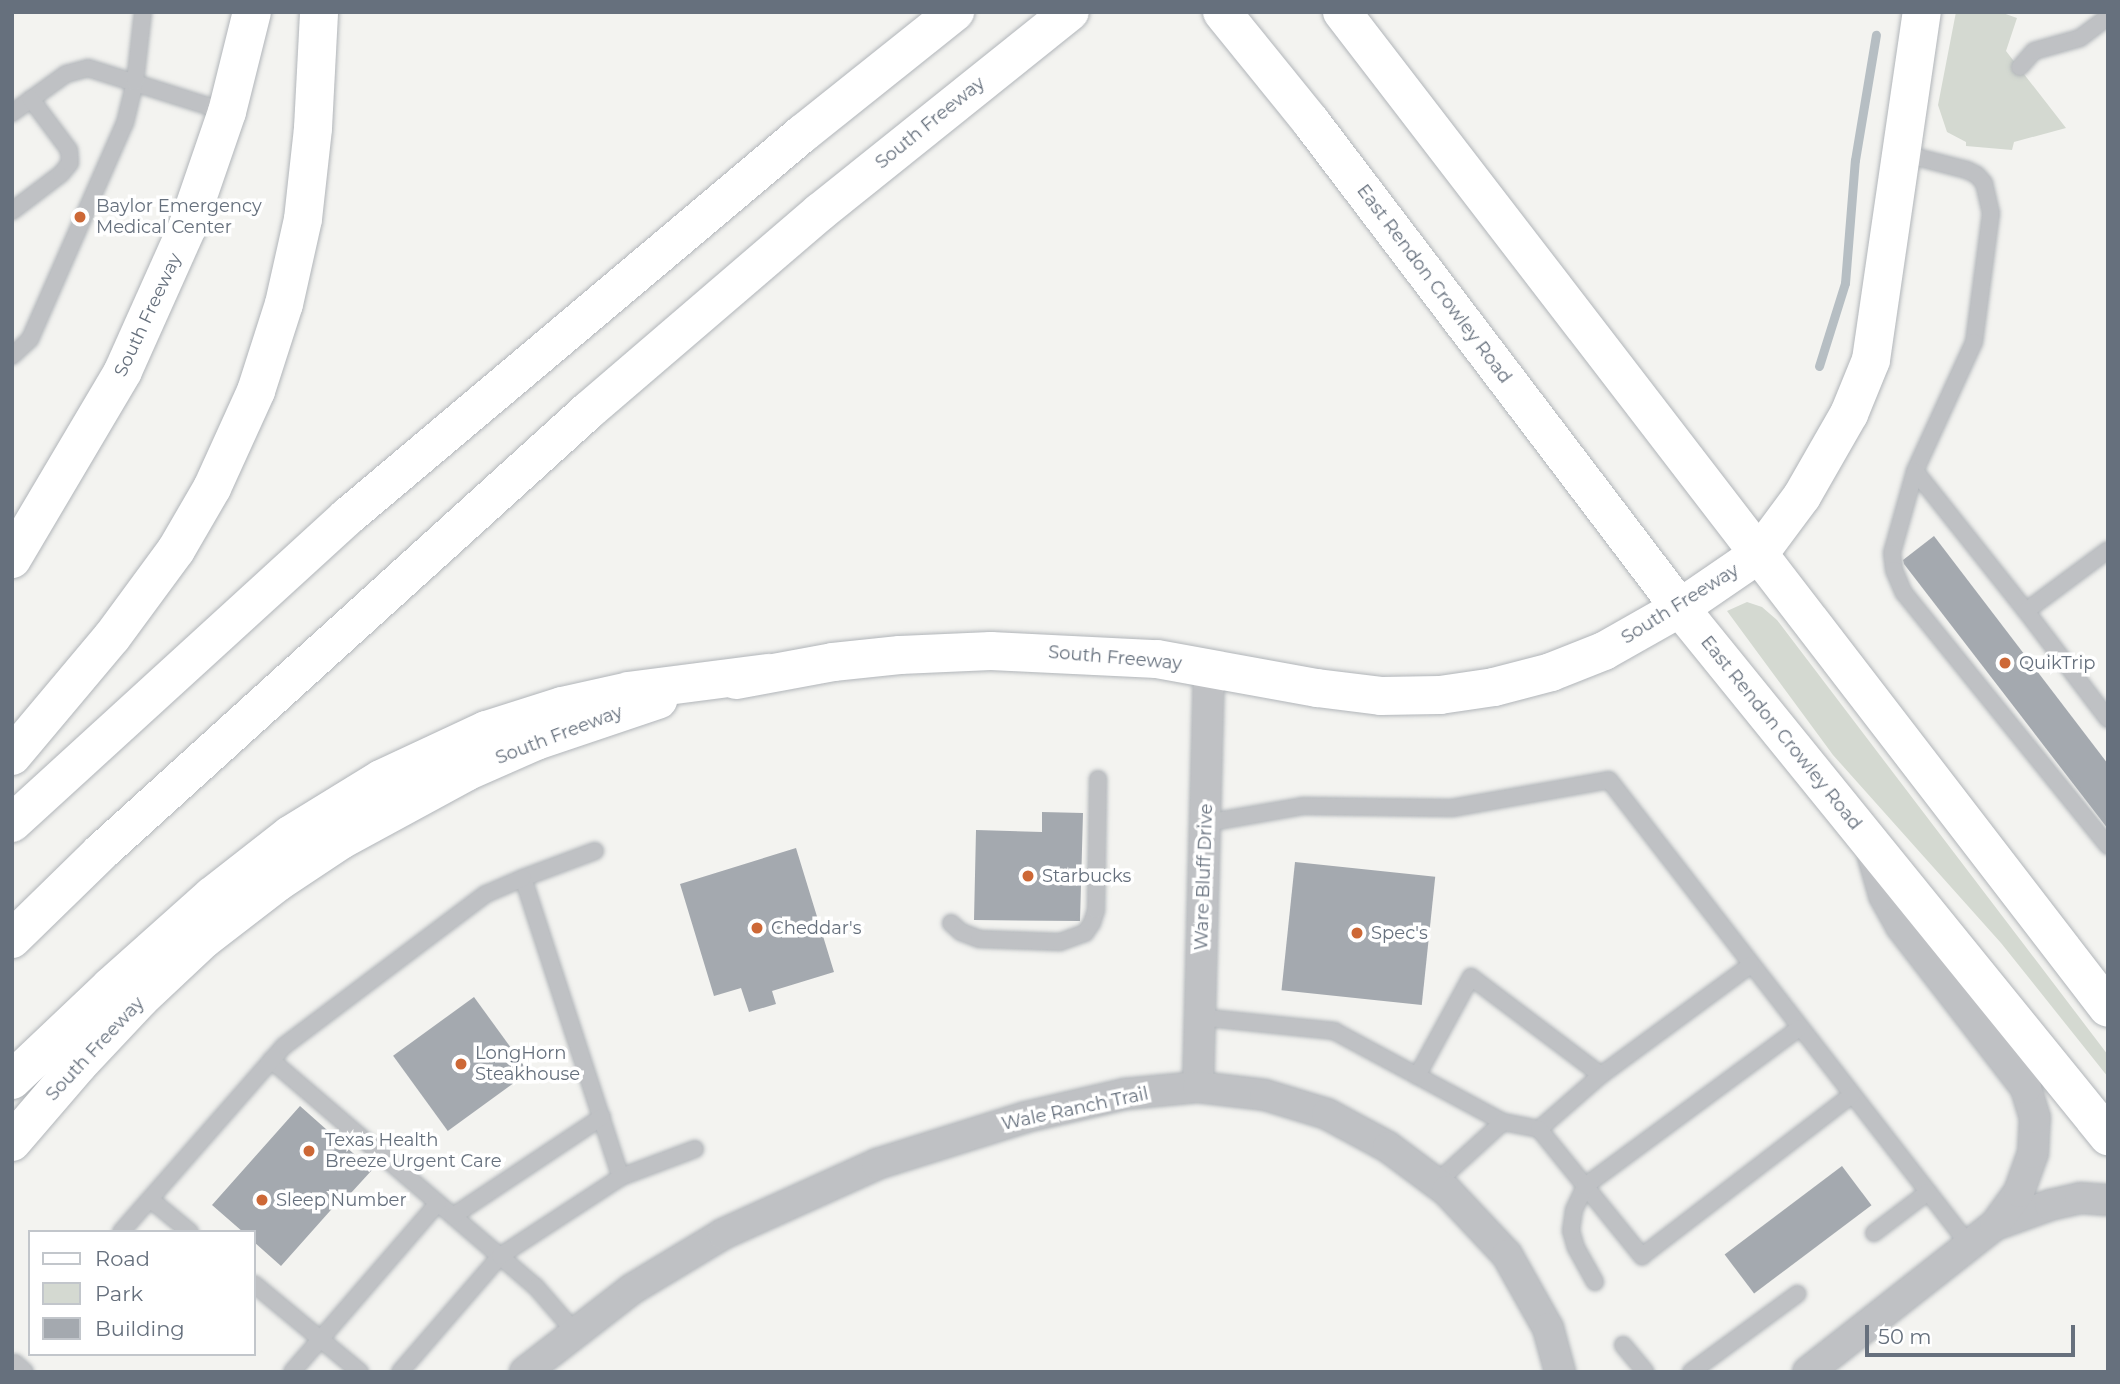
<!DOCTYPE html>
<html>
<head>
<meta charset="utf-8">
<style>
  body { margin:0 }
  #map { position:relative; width:2120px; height:1384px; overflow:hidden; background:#f3f3f0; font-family:Montserrat,sans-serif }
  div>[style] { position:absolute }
  .green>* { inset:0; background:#d4d9d1 }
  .stream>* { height:9px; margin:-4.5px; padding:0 4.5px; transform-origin:4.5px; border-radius:4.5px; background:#b6bec3 }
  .building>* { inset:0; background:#a4a9af; transform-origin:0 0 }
  .roads { filter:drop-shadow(0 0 2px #b1b5b9) drop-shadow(0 0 2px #b1b5b9) }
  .service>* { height:16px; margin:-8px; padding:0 8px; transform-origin:8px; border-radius:8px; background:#bfc1c4 }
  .minor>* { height:30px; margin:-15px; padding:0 15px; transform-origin:15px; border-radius:15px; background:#bfc1c4 }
  .secondary>* { height:38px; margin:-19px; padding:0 19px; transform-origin:19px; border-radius:19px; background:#fff }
  .motorway>* { height:38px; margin:-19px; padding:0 19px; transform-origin:19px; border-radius:19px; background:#fff }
  .dots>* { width:19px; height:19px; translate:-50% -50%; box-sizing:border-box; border:4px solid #fff; border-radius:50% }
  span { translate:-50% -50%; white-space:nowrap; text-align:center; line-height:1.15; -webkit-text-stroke:7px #fff; paint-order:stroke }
  .street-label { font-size:18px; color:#66707d }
  .poi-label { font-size:18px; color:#66707d }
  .left { translate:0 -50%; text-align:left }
  .frame { position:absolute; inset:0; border:14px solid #66707d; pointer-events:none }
  .legend { position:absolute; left:28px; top:1230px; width:228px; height:126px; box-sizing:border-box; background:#fff; border:2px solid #c2c6cb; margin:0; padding:9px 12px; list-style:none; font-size:21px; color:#66707d }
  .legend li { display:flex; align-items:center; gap:14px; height:35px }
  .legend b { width:35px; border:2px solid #c2c6cb }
  .scale { position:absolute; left:1865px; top:1325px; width:210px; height:32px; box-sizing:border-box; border:4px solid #66707d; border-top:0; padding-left:9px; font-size:21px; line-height:24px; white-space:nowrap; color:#66707d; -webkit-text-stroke:5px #fff; paint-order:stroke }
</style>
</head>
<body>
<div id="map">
  <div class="green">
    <div style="clip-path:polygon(1956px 12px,2000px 12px,2017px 18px,2006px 51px,2066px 128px,2014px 142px,2012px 150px,1966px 146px,1966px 142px,1947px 132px,1938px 105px)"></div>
    <div style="clip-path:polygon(1747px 602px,1762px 607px,1777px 620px,2108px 1055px,2108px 1077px,2001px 943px,1833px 755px,1727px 611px)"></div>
  </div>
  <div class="stream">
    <div style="left:1819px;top:366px;width:87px;rotate:-72.6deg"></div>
    <div style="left:1845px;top:283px;width:123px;rotate:-85.4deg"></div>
    <div style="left:1855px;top:160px;width:127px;rotate:-80.5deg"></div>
  </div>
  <div class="building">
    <div style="clip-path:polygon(1934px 536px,2108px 764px,2108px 829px,1904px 564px,1903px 560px)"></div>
    <div style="clip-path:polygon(1042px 812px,1083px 813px,1080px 921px,974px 920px,976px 830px,1042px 832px)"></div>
    <div style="clip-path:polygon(796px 848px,834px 972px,772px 991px,776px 1004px,749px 1012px,741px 988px,714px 996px,680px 884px)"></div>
    <div style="left:1295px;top:862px;width:141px;height:129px;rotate:6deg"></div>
    <div style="left:474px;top:997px;width:93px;height:100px;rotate:54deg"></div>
    <div style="clip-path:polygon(300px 1106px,372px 1170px,340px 1205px,338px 1202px,281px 1266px,254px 1242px,254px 1232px,243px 1232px,212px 1205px)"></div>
    <div style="left:1842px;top:1166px;width:49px;height:147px;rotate:53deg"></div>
  </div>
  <div class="roads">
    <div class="service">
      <div style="left:2020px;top:67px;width:21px;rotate:-49deg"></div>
      <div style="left:2034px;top:51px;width:48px;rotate:-15.8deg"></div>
      <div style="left:2080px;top:38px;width:35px;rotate:-37deg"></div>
      <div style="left:12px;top:113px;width:67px;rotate:-35.8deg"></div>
      <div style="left:66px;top:74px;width:23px;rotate:-15deg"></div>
      <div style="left:88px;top:68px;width:146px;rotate:17.6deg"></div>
      <div style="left:1901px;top:153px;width:68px;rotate:14.4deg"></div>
      <div style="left:1967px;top:170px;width:11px;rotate:27deg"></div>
      <div style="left:1977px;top:175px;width:11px;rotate:49deg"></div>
      <div style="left:1984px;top:183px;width:31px;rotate:77deg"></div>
      <div style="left:1991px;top:213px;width:130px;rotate:97.5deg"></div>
      <div style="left:1974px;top:342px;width:142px;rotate:114.6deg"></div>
      <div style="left:1915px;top:471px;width:179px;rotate:51.6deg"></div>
      <div style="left:2026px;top:611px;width:102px;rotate:-36.6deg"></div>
      <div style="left:12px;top:211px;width:61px;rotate:-37.1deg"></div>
      <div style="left:61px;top:174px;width:14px;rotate:-51deg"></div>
      <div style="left:70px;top:163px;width:13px;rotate:-94deg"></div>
      <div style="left:69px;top:150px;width:64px;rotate:-126.7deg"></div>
      <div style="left:12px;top:356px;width:25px;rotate:-43deg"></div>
      <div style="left:30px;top:339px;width:236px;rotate:-66.3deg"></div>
      <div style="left:125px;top:123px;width:42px;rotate:-76.3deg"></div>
      <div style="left:135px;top:82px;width:70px;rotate:-83.5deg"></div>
      <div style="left:1915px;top:471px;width:85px;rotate:105.7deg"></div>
      <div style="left:1892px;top:553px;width:17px;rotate:83deg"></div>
      <div style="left:1894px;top:570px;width:25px;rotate:67deg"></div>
      <div style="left:1904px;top:593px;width:325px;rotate:51.1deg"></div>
      <div style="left:2026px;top:611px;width:136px;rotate:52.8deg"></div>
      <div style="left:1206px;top:823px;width:98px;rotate:-9.9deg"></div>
      <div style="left:1303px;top:806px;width:149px;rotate:0.8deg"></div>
      <div style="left:1452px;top:808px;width:159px;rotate:-10.1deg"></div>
      <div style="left:1609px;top:780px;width:589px;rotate:52.24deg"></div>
      <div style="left:595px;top:851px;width:77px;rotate:159.4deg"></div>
      <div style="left:523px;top:878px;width:315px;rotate:71.9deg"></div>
      <div style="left:621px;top:1177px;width:79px;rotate:-20.7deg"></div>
      <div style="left:951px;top:923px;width:13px;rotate:42deg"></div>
      <div style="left:961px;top:932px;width:19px;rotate:21deg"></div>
      <div style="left:979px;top:939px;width:81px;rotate:2.1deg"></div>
      <div style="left:1060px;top:942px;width:27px;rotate:-20deg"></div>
      <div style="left:1085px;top:933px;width:12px;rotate:-55deg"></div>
      <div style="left:1092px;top:923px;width:14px;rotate:-73deg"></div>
      <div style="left:1096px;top:910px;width:131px;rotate:-89.1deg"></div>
      <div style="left:1199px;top:1017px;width:136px;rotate:5.9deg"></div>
      <div style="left:1334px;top:1031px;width:192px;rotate:28.3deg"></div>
      <div style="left:271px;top:1060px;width:349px;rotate:40.6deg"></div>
      <div style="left:536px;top:1287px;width:60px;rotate:49.1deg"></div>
      <div style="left:1601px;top:1075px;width:186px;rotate:-36.3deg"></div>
      <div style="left:1417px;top:1076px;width:113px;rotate:-61.4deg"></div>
      <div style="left:1471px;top:977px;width:163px;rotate:37deg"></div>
      <div style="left:1601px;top:1075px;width:82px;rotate:138.9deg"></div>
      <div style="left:1539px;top:1129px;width:37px;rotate:-169deg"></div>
      <div style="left:1503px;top:1122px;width:91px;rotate:137.7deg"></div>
      <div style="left:1539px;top:1129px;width:164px;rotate:51deg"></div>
      <div style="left:1642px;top:1256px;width:265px;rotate:-37.5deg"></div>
      <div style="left:150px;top:1199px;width:52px;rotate:39.5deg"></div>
      <div style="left:453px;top:1216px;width:179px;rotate:-33.6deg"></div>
      <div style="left:121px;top:1232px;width:247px;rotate:-48.8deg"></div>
      <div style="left:284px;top:1046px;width:253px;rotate:-37deg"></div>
      <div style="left:486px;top:894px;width:40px;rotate:-23.4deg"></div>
      <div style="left:1874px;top:1233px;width:68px;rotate:-37.2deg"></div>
      <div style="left:1595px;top:1282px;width:39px;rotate:-119deg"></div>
      <div style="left:1576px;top:1248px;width:18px;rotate:-106deg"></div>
      <div style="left:1571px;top:1231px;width:21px;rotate:-82deg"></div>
      <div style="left:1574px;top:1210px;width:26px;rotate:-65deg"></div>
      <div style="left:1585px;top:1186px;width:266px;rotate:-36.4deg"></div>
      <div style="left:254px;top:1284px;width:138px;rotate:39.7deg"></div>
      <div style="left:1623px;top:1345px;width:35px;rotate:50deg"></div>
      <div style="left:15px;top:1363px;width:13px;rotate:42deg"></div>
      <div style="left:292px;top:1372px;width:223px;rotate:-49.2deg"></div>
      <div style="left:400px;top:1372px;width:153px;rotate:-49.2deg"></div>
      <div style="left:500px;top:1256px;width:145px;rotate:-33.1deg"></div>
      <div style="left:1691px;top:1372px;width:132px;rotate:-36.3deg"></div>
    </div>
    <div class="minor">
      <div style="left:1198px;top:1087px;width:420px;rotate:-88.5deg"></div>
      <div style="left:1995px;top:1225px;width:59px;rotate:-20deg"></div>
      <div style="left:2050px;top:1205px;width:31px;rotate:-13deg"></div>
      <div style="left:2080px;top:1198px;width:28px;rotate:4deg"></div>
      <div style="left:525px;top:1372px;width:135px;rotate:-37.8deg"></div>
      <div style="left:632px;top:1289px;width:106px;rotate:-31.1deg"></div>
      <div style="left:723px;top:1234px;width:169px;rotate:-24.4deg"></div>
      <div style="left:877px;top:1164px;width:156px;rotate:-17.5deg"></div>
      <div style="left:1026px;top:1117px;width:102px;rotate:-13.1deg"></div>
      <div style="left:1125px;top:1094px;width:73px;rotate:-5.5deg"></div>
      <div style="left:1198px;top:1087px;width:67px;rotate:6.8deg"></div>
      <div style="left:1265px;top:1095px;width:65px;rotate:17deg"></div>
      <div style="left:1327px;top:1114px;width:69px;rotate:28.4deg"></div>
      <div style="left:1388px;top:1147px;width:74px;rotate:36.7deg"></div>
      <div style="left:1447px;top:1191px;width:88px;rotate:46.8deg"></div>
      <div style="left:1507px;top:1255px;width:84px;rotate:60.7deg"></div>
      <div style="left:1548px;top:1328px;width:46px;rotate:74.7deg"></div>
      <div style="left:1808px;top:1372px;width:238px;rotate:-38.2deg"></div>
      <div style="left:1995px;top:1225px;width:41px;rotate:-54deg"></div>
      <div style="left:2019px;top:1192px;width:41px;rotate:-70.3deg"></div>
      <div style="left:2033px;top:1153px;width:35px;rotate:-87deg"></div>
      <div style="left:2035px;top:1118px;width:31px;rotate:-107deg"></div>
      <div style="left:2026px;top:1088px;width:205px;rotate:-127.7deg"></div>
      <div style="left:1901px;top:926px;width:35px;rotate:-119deg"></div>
      <div style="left:1884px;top:895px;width:47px;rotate:-106.1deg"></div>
    </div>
    <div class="secondary">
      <div style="left:1222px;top:12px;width:141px;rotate:51deg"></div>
      <div style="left:1311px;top:122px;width:610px;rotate:52.79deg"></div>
      <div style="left:1680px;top:608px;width:680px;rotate:50.97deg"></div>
      <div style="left:1342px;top:12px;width:1256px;rotate:52.44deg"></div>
      <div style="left:12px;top:559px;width:218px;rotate:-59.4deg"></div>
      <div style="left:123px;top:371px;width:157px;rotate:-65.9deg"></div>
      <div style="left:187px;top:228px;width:123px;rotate:-71deg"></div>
      <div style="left:227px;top:112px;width:103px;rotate:-76deg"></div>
      <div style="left:736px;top:680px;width:99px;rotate:-10.5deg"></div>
      <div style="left:833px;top:662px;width:67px;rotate:-6deg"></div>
      <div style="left:900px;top:655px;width:91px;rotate:-2.5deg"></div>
      <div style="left:991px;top:651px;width:166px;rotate:2.8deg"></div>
      <div style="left:1157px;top:659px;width:163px;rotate:10.3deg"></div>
      <div style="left:1317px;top:688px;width:64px;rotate:7.1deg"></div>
      <div style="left:1381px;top:696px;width:59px;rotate:-1deg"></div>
      <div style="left:1440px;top:695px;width:55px;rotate:-8.4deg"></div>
      <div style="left:1494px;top:687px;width:59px;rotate:-14.7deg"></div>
      <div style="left:1551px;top:672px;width:57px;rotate:-21.6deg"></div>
      <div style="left:1604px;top:651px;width:87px;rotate:-29.5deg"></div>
      <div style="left:1680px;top:608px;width:96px;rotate:-34.4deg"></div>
      <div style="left:1759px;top:554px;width:72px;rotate:-53.4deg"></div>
      <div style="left:1802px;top:496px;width:95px;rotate:-60.2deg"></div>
      <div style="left:1849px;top:414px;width:58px;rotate:-67.8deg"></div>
      <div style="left:1871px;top:360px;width:352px;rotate:-81.7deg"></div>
      <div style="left:12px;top:1142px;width:101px;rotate:-49.4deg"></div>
      <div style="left:78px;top:1065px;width:91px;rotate:-46.8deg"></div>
      <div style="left:140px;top:999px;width:88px;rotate:-43.2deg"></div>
      <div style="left:204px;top:939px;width:93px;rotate:-37.6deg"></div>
      <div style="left:278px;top:882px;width:76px;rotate:-33.7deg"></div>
      <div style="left:341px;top:840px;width:142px;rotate:-28.5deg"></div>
      <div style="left:466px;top:772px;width:77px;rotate:-23.9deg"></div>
      <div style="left:536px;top:741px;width:129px;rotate:-18.6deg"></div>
    </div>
    <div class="motorway">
      <div style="left:12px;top:756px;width:155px;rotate:-50deg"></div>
      <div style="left:112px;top:637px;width:108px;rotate:-53.7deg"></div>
      <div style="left:176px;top:550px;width:72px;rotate:-59.9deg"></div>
      <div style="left:212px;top:488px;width:107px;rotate:-65.6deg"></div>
      <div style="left:256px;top:391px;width:91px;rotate:-72.2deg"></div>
      <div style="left:284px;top:304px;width:87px;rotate:-77.4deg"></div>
      <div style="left:303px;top:219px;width:92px;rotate:-83.7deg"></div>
      <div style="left:313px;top:128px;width:116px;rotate:-87deg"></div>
      <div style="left:12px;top:823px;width:454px;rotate:-42.4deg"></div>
      <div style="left:347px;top:517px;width:595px;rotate:-40.09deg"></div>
      <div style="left:802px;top:134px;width:196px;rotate:-38.6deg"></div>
      <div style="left:12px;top:939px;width:124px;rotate:-44.3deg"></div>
      <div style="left:101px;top:852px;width:658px;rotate:-42.17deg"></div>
      <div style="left:589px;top:410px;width:304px;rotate:-40.6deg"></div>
      <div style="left:820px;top:212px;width:320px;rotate:-38.7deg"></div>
      <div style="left:12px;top:1080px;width:137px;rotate:-43.5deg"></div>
      <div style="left:111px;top:986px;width:135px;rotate:-41.7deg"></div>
      <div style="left:212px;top:896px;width:99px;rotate:-38deg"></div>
      <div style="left:290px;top:835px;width:107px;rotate:-31.6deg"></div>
      <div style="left:381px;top:779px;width:116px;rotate:-25deg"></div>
      <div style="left:486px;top:730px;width:80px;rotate:-17.5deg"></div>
      <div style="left:562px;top:706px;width:69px;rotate:-12.6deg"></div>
      <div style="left:629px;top:691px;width:140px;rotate:-7.4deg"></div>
    </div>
  </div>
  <div class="dots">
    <div style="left:80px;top:217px;background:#cd6836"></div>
    <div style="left:2005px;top:663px;background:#cd6836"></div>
    <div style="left:1028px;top:876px;background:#cd6836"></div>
    <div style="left:757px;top:928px;background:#cd6836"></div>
    <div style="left:1357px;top:933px;background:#cd6836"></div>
    <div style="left:461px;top:1064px;background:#cd6836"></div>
    <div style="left:309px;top:1151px;background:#cd6836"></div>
    <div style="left:262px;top:1200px;background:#cd6836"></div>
  </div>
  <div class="street-label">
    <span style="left:930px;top:123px;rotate:-39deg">South Freeway</span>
    <span style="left:1434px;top:284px;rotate:53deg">East Rendon Crowley Road</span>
    <span style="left:148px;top:315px;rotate:-65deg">South Freeway</span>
    <span style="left:1680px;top:604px;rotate:-32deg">South Freeway</span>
    <span style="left:1115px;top:658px;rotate:5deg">South Freeway</span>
    <span style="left:1781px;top:733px;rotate:51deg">East Rendon Crowley Road</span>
    <span style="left:559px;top:735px;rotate:-21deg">South Freeway</span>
    <span style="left:1204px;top:877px;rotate:-88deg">Ware Bluff Drive</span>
    <span style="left:95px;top:1049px;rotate:-47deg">South Freeway</span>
    <span style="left:1075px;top:1109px;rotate:-12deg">Wale Ranch Trail</span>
  </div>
  <div class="poi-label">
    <span class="left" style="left:96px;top:217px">Baylor Emergency<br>Medical Center</span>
    <span class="left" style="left:2019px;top:663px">QuikTrip</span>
    <span class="left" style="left:1042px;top:876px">Starbucks</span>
    <span class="left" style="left:771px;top:928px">Cheddar's</span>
    <span class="left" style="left:1371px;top:933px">Spec's</span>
    <span class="left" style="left:475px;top:1064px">LongHorn<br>Steakhouse</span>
    <span class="left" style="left:325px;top:1151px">Texas Health<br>Breeze Urgent Care</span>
    <span class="left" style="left:276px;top:1200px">Sleep Number</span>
  </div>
  <div class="frame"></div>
  <ul class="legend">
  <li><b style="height:9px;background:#fff"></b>Road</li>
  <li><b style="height:19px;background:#d4d9d1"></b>Park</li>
  <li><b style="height:19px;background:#a4a9af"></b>Building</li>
  </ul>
  <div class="scale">50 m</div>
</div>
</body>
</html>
